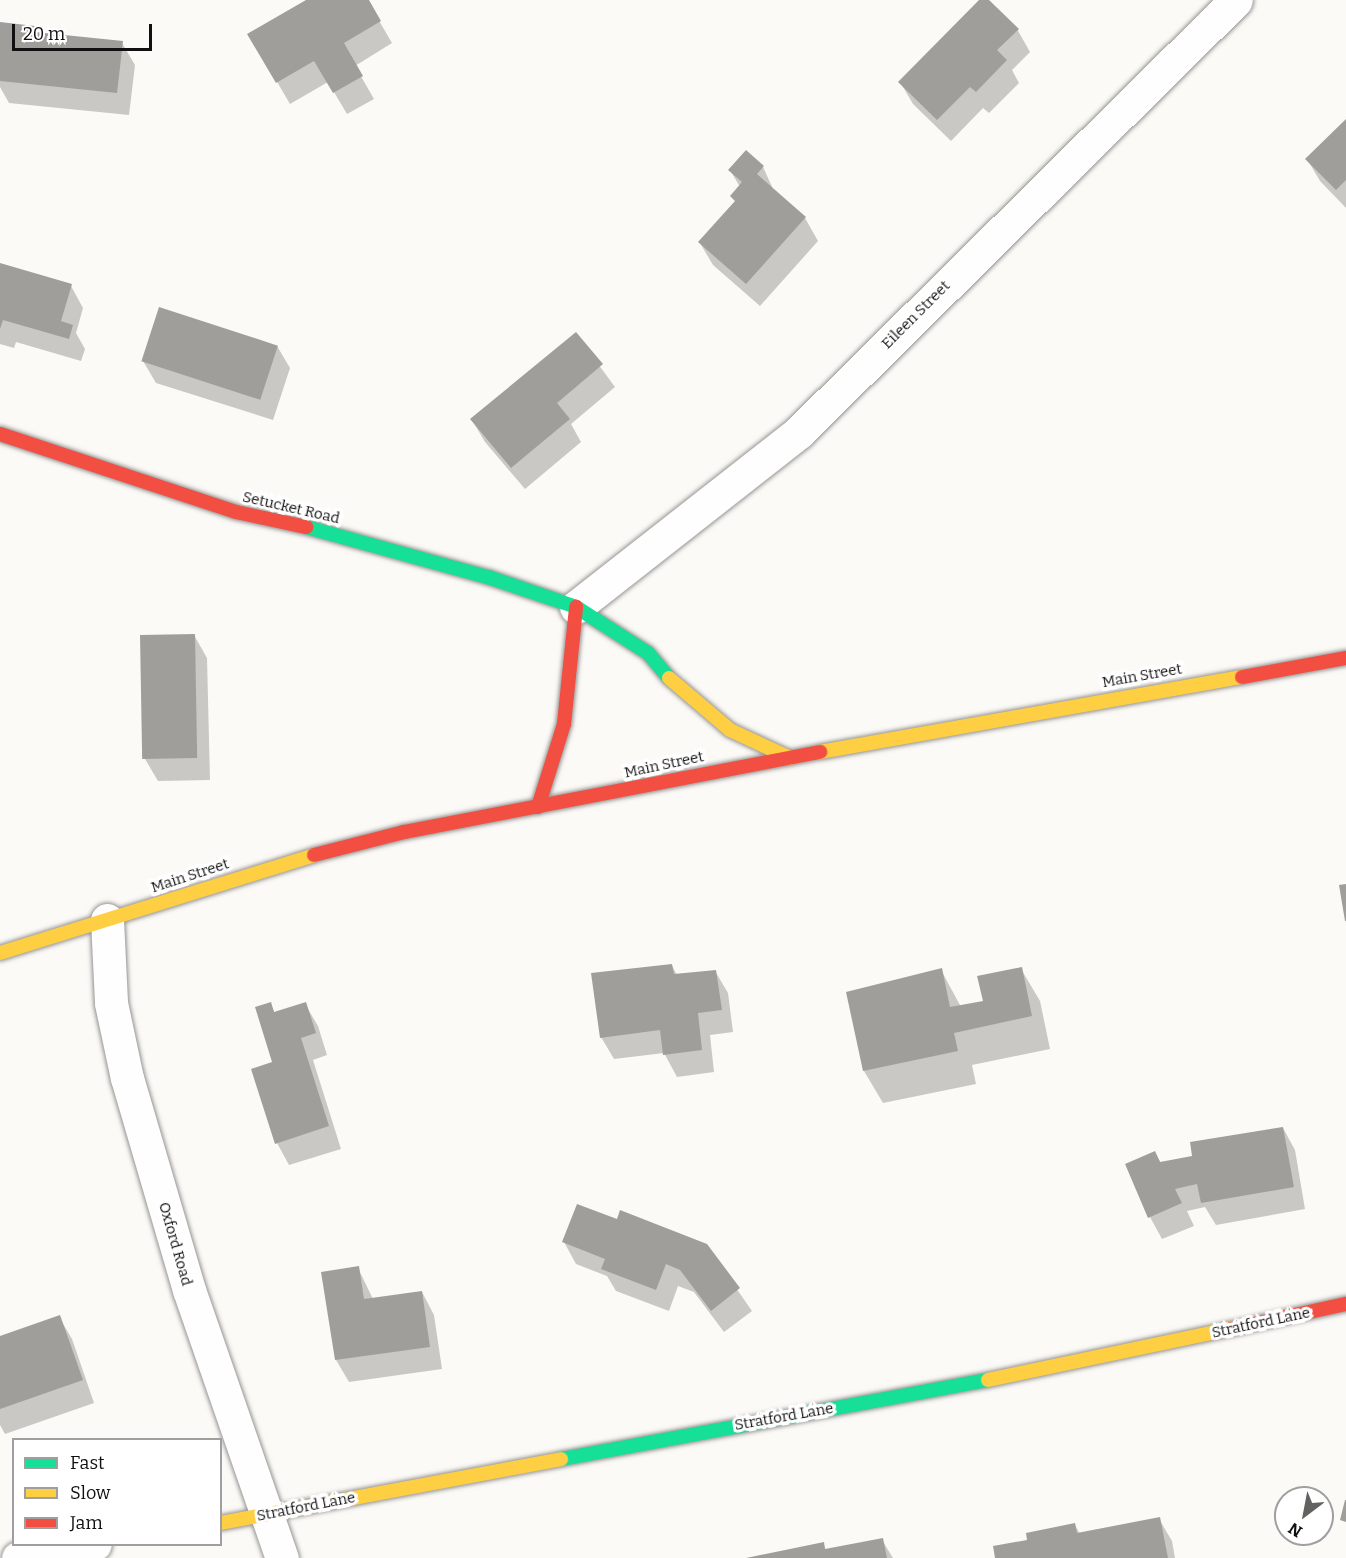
<!DOCTYPE html>
<html>
<head>
<meta charset="utf-8">
<style>
  body { margin:0 }
  #map { position:relative; width:1346px; height:1558px; overflow:hidden; background:#fcfaf6; font-family:Bitter,serif }
  div>[style] { position:absolute }
  .shadow>* { inset:0; background:#0003 }
  .building>* { inset:0; background:#a09e9b; transform-origin:0 0 }
  .roads { filter:drop-shadow(0 0 2px #969594) drop-shadow(0 0 2px #969594) }
  .street>* { height:33px; margin:-16.5px; padding:0 16.5px; transform-origin:16.5px; border-radius:16.5px; background:#fffefe }
  .fast>* { height:14px; margin:-7px; padding:0 7px; transform-origin:7px; border-radius:7px; background:#16e098 }
  .slow>* { height:14px; margin:-7px; padding:0 7px; transform-origin:7px; border-radius:7px; background:#ffcf43 }
  .jam>* { height:14px; margin:-7px; padding:0 7px; transform-origin:7px; border-radius:7px; background:#f24e42 }
  span { translate:-50% -50%; white-space:nowrap; text-align:center; line-height:1.15; -webkit-text-stroke:6px #fff; paint-order:stroke }
  .street-label { font-size:15px; color:#101010 }
  .legend { position:absolute; left:12px; top:1438px; width:210px; height:108px; box-sizing:border-box; background:#fff; border:2px solid #9f9f9f; margin:0; padding:8px 10px; list-style:none; font-size:18px; color:#101010 }
  .legend li { display:flex; align-items:center; gap:12px; height:30px }
  .legend b { width:30px; border:2px solid #9f9f9f }
  .north { position:absolute; left:1274px; top:1486px; width:60px; height:60px; box-sizing:border-box; background:#fff; border:2px solid #9f9f9f; border-radius:50%; rotate:212deg; font-size:16px; font-weight:700; line-height:24px; text-align:center; color:#101010 }
  .north::after { content:''; display:block; margin:auto; width:21px; height:27px; background:#636260; clip-path:polygon(50% 0,100% 100%,50% 72%,0 100%) }
  .scale { position:absolute; left:12px; top:24px; width:140px; height:27px; box-sizing:border-box; border:3px solid #101010; border-top:0; padding-left:8px; font-size:18px; line-height:21px; white-space:nowrap; color:#101010; -webkit-text-stroke:4px #fff; paint-order:stroke }
</style>
</head>
<body>
<div id="map">
  <div class="shadow">
    <div style="clip-path:polygon(309px 0,367px 0,392px 43px,355px 66px,374px 99px,347px 114px,328px 82px,290px 104px,249px 34px)"></div>
    <div style="clip-path:polygon(981px 0,987px 0,1017px 29px,1030px 52px,1012px 70px,1019px 83px,989px 113px,983px 108px,951px 141px,913px 104px,900px 82px)"></div>
    <div style="clip-path:polygon(0 24px,34px 27px,38px 34px,122px 43px,135px 65px,129px 115px,9px 103px,0 87px)"></div>
    <div style="clip-path:polygon(1346px 121px,1346px 208px,1320px 181px,1307px 159px)"></div>
    <div style="clip-path:polygon(763px 167px,774px 191px,805px 218px,818px 241px,760px 306px,713px 265px,700px 243px,736px 202px,740px 187px,730px 170px)"></div>
    <div style="clip-path:polygon(0 264px,71px 286px,83px 308px,76px 333px,85px 349px,81px 361px,16px 342px,14px 348px,0 344px)"></div>
    <div style="clip-path:polygon(576px 334px,615px 387px,571px 424px,581px 442px,525px 489px,485px 442px,472px 420px)"></div>
    <div style="clip-path:polygon(277px 346px,290px 368px,273px 420px,156px 383px,143px 361px)"></div>
    <div style="clip-path:polygon(194px 635px,207px 658px,210px 780px,158px 781px,145px 759px)"></div>
    <div style="clip-path:polygon(672px 966px,677px 975px,715px 971px,728px 993px,733px 1032px,710px 1035px,714px 1072px,677px 1077px,664px 1053px,614px 1059px,601px 1037px)"></div>
    <div style="clip-path:polygon(1021px 969px,1040px 1001px,1050px 1049px,972px 1065px,976px 1084px,883px 1103px,864px 1071px,941px 970px,961px 1007px,984px 1002px)"></div>
    <div style="clip-path:polygon(270px 1004px,275px 1013px,305px 1004px,318px 1026px,327px 1055px,313px 1060px,341px 1149px,289px 1165px,277px 1143px)"></div>
    <div style="clip-path:polygon(1283px 1128px,1295px 1150px,1305px 1209px,1216px 1225px,1205px 1207px,1187px 1211px,1194px 1226px,1162px 1239px,1150px 1217px,1155px 1153px,1161px 1163px,1194px 1158px)"></div>
    <div style="clip-path:polygon(564px 1242px,706px 1245px,752px 1311px,724px 1332px,694px 1292px,678px 1286px,669px 1311px,616px 1291px,607px 1276px,576px 1264px)"></div>
    <div style="clip-path:polygon(358px 1268px,373px 1299px,422px 1292px,434px 1315px,442px 1369px,349px 1382px,336px 1360px)"></div>
    <div style="clip-path:polygon(59px 1317px,72px 1339px,94px 1403px,5px 1434px,0 1425px,0 1337px)"></div>
    <div style="clip-path:polygon(1159px 1519px,1172px 1541px,1175px 1558px,997px 1558px,1075px 1525px,1080px 1534px)"></div>
    <div style="clip-path:polygon(882px 1540px,893px 1558px,748px 1558px,823px 1544px,826px 1550px)"></div>
  </div>
  <div class="building">
    <div style="clip-path:polygon(306px 0,369px 0,381px 21px,344px 43px,363px 76px,333px 93px,314px 61px,276px 83px,247px 34px)"></div>
    <div style="clip-path:polygon(979px 0,989px 0,1019px 29px,997px 50px,1007px 60px,976px 92px,970px 87px,937px 120px,898px 82px)"></div>
    <div style="clip-path:polygon(0 22px,35px 26px,35px 32px,123px 41px,117px 93px,0 81px)"></div>
    <div style="clip-path:polygon(1346px 119px,1346px 180px,1336px 190px,1305px 159px)"></div>
    <div style="clip-path:polygon(746px 150px,764px 166px,757px 174px,806px 217px,746px 284px,698px 242px,735px 201px,730px 196px,742px 182px,728px 170px)"></div>
    <div style="clip-path:polygon(0 263px,72px 284px,61px 321px,73px 325px,69px 339px,3px 320px,0 329px)"></div>
    <div style="left:159px;top:307px;width:125px;height:57px;rotate:18deg"></div>
    <div style="clip-path:polygon(576px 332px,603px 364px,557px 403px,570px 419px,511px 468px,470px 419px)"></div>
    <div style="left:195px;top:634px;width:124px;height:55px;rotate:89deg"></div>
    <div style="clip-path:polygon(1346px 884px,1346px 921px,1345px 921px,1339px 885px)"></div>
    <div style="clip-path:polygon(672px 964px,674px 974px,716px 970px,722px 1010px,698px 1013px,702px 1050px,663px 1055px,660px 1030px,600px 1038px,591px 973px)"></div>
    <div style="clip-path:polygon(1022px 967px,1032px 1016px,954px 1033px,958px 1051px,863px 1071px,846px 992px,942px 968px,950px 1007px,983px 1001px,977px 976px)"></div>
    <div style="clip-path:polygon(271px 1002px,274px 1012px,306px 1002px,316px 1033px,301px 1038px,329px 1126px,275px 1144px,251px 1069px,272px 1062px,255px 1007px)"></div>
    <div style="clip-path:polygon(1283px 1127px,1294px 1187px,1201px 1203px,1197px 1184px,1175px 1189px,1182px 1203px,1148px 1218px,1125px 1164px,1155px 1151px,1160px 1162px,1192px 1156px,1190px 1142px)"></div>
    <div style="clip-path:polygon(577px 1204px,617px 1219px,620px 1210px,707px 1244px,740px 1288px,711px 1311px,680px 1270px,666px 1264px,656px 1290px,601px 1269px,605px 1259px,562px 1242px)"></div>
    <div style="clip-path:polygon(359px 1266px,364px 1299px,422px 1291px,430px 1347px,335px 1360px,321px 1272px)"></div>
    <div style="clip-path:polygon(60px 1315px,83px 1380px,0 1409px,0 1336px)"></div>
    <div style="clip-path:polygon(1345px 1500px,1346px 1500px,1346px 1522px,1340px 1520px)"></div>
    <div style="clip-path:polygon(1160px 1517px,1168px 1558px,995px 1558px,993px 1546px,1027px 1540px,1026px 1533px,1075px 1523px,1077px 1533px)"></div>
    <div style="clip-path:polygon(883px 1538px,887px 1558px,746px 1558px,824px 1542px,825px 1549px)"></div>
  </div>
  <div class="roads">
    <div class="street">
      <div style="left:576px;top:607px;width:283px;rotate:-38.1deg"></div>
      <div style="left:799px;top:432px;width:614px;rotate:-44.67deg"></div>
      <div style="left:107px;top:920px;width:83px;rotate:87.2deg"></div>
      <div style="left:111px;top:1003px;width:77px;rotate:78deg"></div>
      <div style="left:127px;top:1078px;width:221px;rotate:73.7deg"></div>
      <div style="left:189px;top:1290px;width:284px;rotate:70.9deg"></div>
      <div style="left:18px;top:1558px;width:78px;rotate:-10.3deg"></div>
    </div>
    <div class="fast">
      <div style="left:306px;top:527px;width:189px;rotate:15.4deg"></div>
      <div style="left:488px;top:577px;width:93px;rotate:18.8deg"></div>
      <div style="left:576px;top:607px;width:85px;rotate:32.6deg"></div>
      <div style="left:648px;top:653px;width:33px;rotate:50deg"></div>
      <div style="left:561px;top:1459px;width:434px;rotate:-10.5deg"></div>
    </div>
    <div class="slow">
      <div style="left:669px;top:678px;width:80px;rotate:40.4deg"></div>
      <div style="left:730px;top:730px;width:66px;rotate:25deg"></div>
      <div style="left:820px;top:752px;width:429px;rotate:-10.1deg"></div>
      <div style="left:0;top:953px;width:329px;rotate:-17.3deg"></div>
      <div style="left:988px;top:1380px;width:248px;rotate:-11.9deg"></div>
      <div style="left:220px;top:1523px;width:347px;rotate:-10.6deg"></div>
    </div>
    <div class="jam">
      <div style="left:0;top:434px;width:249px;rotate:18.3deg"></div>
      <div style="left:236px;top:512px;width:72px;rotate:12.1deg"></div>
      <div style="left:1242px;top:677px;width:106px;rotate:-10.4deg"></div>
      <div style="left:538px;top:807px;width:87px;rotate:-72.6deg"></div>
      <div style="left:564px;top:724px;width:118px;rotate:-84.1deg"></div>
      <div style="left:314px;top:855px;width:93px;rotate:-14.3deg"></div>
      <div style="left:404px;top:832px;width:424px;rotate:-10.9deg"></div>
      <div style="left:1231px;top:1329px;width:118px;rotate:-12.3deg"></div>
    </div>
  </div>
  <div class="street-label">
    <span style="left:916px;top:315px;rotate:-45deg">Eileen Street</span>
    <span style="left:291px;top:508px;rotate:13deg">Setucket Road</span>
    <span style="left:1142px;top:676px;rotate:-10deg">Main Street</span>
    <span style="left:664px;top:765px;rotate:-12deg">Main Street</span>
    <span style="left:190px;top:876px;rotate:-18deg">Main Street</span>
    <span style="left:175px;top:1244px;rotate:74deg">Oxford Road</span>
    <span style="left:1261px;top:1323px;rotate:-12deg">Stratford Lane</span>
    <span style="left:784px;top:1417px;rotate:-10deg">Stratford Lane</span>
    <span style="left:306px;top:1507px;rotate:-11deg">Stratford Lane</span>
  </div>
  <ul class="legend">
  <li><b style="height:8px;background:#16e098"></b>Fast</li>
  <li><b style="height:8px;background:#ffcf43"></b>Slow</li>
  <li><b style="height:8px;background:#f24e42"></b>Jam</li>
  </ul>
  <div class="north">N</div>
  <div class="scale">20 m</div>
</div>
</body>
</html>
